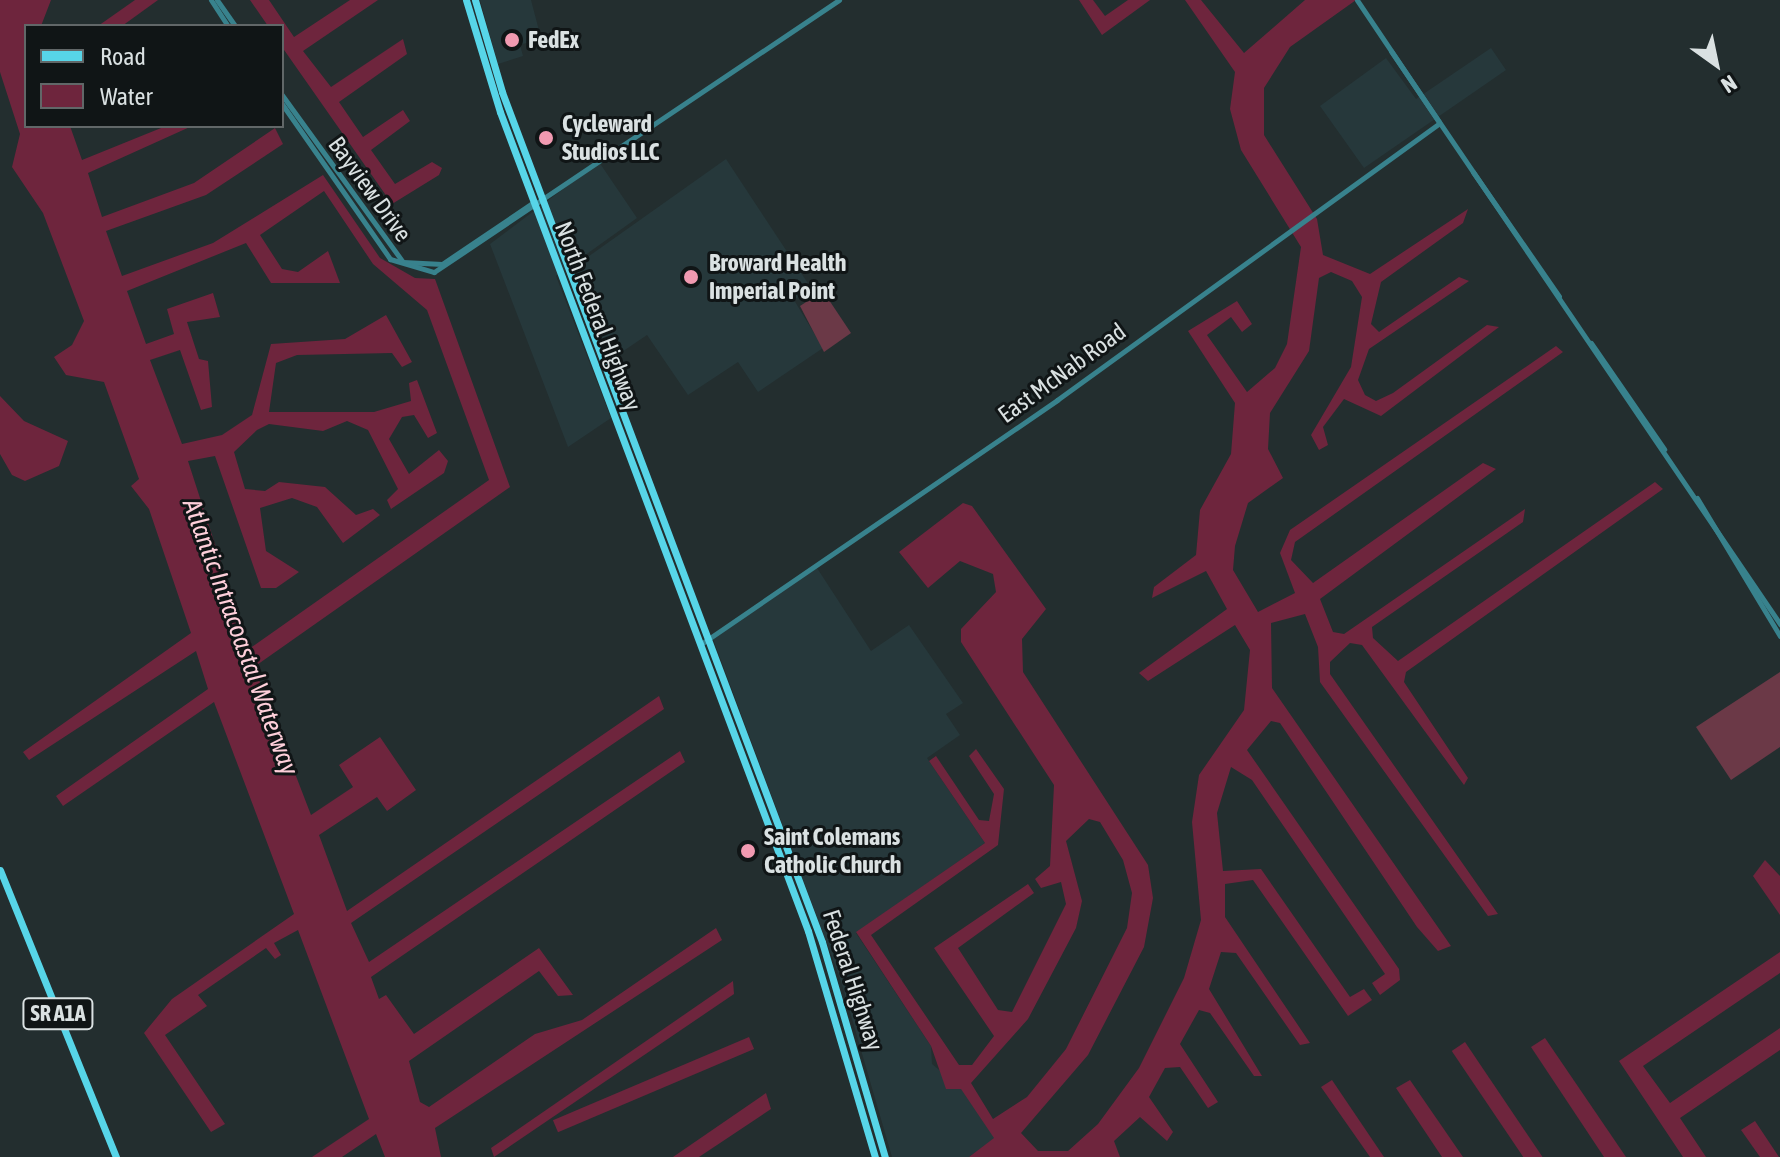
<!DOCTYPE html>
<html>
<head>
<meta charset="utf-8">
<style>
  body { margin:0 }
  #map { position:relative; width:1780px; height:1157px; overflow:hidden; background:#232e2f; font-family:"Asap Condensed",sans-serif }
  div>[style] { position:absolute }
  .built>* { inset:0; background:#26383b }
  .green>* { inset:0; background:#6b3947 }
  .water>* { inset:0; background:#6e253d; transform-origin:0 0 }
  .minor>* { height:5px; margin:-2.5px; padding:0 2.5px; transform-origin:2.5px; border-radius:2.5px; background:#38828d }
  .major>* { height:7px; margin:-3.5px; padding:0 3.5px; transform-origin:3.5px; border-radius:3.5px; background:#57d5e8 }
  .dots>* { width:22px; height:22px; translate:-50% -50%; box-sizing:border-box; border:4px solid #101516; border-radius:50% }
  span { translate:-50% -50%; white-space:nowrap; text-align:center; line-height:1.15; -webkit-text-stroke:6px #101516; paint-order:stroke }
  .shield-label span { padding:2px 6px; background:#101516; border:2px solid; border-radius:6px; -webkit-text-stroke-width:0 }
  .shield-label { font-size:22px; color:#dae1e2; font-weight:700 }
  .poi-label { font-size:24px; color:#dae1e2; font-weight:700 }
  .left { translate:0 -50%; text-align:left }
  .street-label { font-size:24px; color:#dae1e2 }
  .water-label { font-size:26px; color:#fecfda; font-style:italic }
  .legend { position:absolute; left:24px; top:24px; width:260px; height:104px; box-sizing:border-box; background:#101516; border:2px solid #616768; margin:0; padding:10px 14px; list-style:none; font-size:24px; color:#dae1e2 }
  .legend li { display:flex; align-items:center; gap:16px; height:40px }
  .legend b { width:40px; border:2px solid #616768 }
  .north { position:absolute; left:1676px; top:24px; width:80px; height:80px; -webkit-text-stroke:6px #101516; paint-order:stroke; rotate:147deg; font-size:22px; font-weight:700; line-height:32px; text-align:center; color:#dae1e2 }
  .north::after { content:''; display:block; margin:auto; width:28px; height:36px; background:#dae1e2; clip-path:polygon(50% 0,100% 100%,50% 72%,0 100%) }
</style>
</head>
<body>
<div id="map">
  <div class="built">
    <div style="clip-path:polygon(480px 0,531px 0,541px 38px,520px 45px,523px 56px,498px 64px)"></div>
    <div style="clip-path:polygon(1491px 48px,1506px 70px,1364px 168px,1320px 106px,1386px 58px,1416px 99px)"></div>
    <div style="clip-path:polygon(726px 159px,811px 288px,794px 300px,823px 348px,758px 392px,738px 362px,688px 395px,647px 335px,610px 360px,575px 266px)"></div>
    <div style="clip-path:polygon(599px 162px,637px 218px,556px 276px,611px 418px,568px 447px,490px 244px)"></div>
    <div style="clip-path:polygon(817px 568px,871px 651px,909px 625px,963px 703px,946px 714px,960px 735px,927px 758px,985px 843px,856px 933px,931px 1046px,932px 1064px,961px 1088px,995px 1138px,969px 1157px,892px 1157px,841px 981px,713px 639px)"></div>
  </div>
  <div class="green">
    <div style="clip-path:polygon(823px 291px,851px 333px,824px 352px,800px 306px)"></div>
    <div style="clip-path:polygon(1780px 672px,1780px 747px,1731px 780px,1696px 727px)"></div>
  </div>
  <div class="water">
    <div style="clip-path:polygon(evenodd,0 0,51px 0,41px 26px,26px 26px,26px 126px,70px 126px,82px 160px,166px 126px,192px 126px,88px 173px,102px 217px,194px 183px,275px 128px,283px 144px,206px 195px,106px 231px,122px 276px,213px 243px,323px 175px,380px 258px,415px 278px,435px 279px,510px 487px,254px 667px,311px 815px,353px 787px,339px 765px,380px 737px,416px 790px,387px 811px,377px 797px,319px 835px,347px 911px,659px 696px,664px 709px,351px 923px,369px 962px,680px 751px,685px 762px,371px 977px,379px 999px,386px 995px,414px 1034px,539px 948px,573px 995px,558px 996px,539px 971px,409px 1061px,420px 1102px,429px 1107px,535px 1034px,582px 1020px,716px 928px,722px 940px,435px 1128px,441px 1157px,385px 1157px,376px 1134px,342px 1157px,312px 1157px,369px 1119px,298px 930px,274px 943px,281px 955px,275px 959px,266px 948px,198px 995px,207px 1006px,165px 1035px,225px 1124px,211px 1132px,144px 1033px,172px 999px,294px 914px,214px 702px,63px 806px,56px 796px,208px 689px,196px 651px,29px 760px,23px 752px,191px 633px,149px 509px,131px 486px,139px 479px,104px 382px,66px 375px,54px 357px,72px 345px,84px 321px,43px 213px,12px 167px,20px 134px,0 72px,0 0,324px 191px,373px 264px,427px 310px,489px 480px,249px 649px,188px 461px,215px 456px,261px 588px,276px 588px,299px 572px,266px 551px,260px 508px,292px 498px,317px 507px,343px 543px,380px 515px,373px 509px,356px 515px,325px 487px,279px 482px,265px 491px,245px 489px,234px 452px,257px 430px,269px 424px,323px 431px,347px 421px,368px 430px,398px 489px,387px 500px,391px 509px,444px 473px,448px 461px,439px 450px,409px 474px,389px 439px,402px 417px,414px 415px,428px 438px,437px 433px,417px 380px,409px 383px,411px 401px,374px 412px,269px 412px,276px 363px,297px 355px,392px 353px,402px 367px,412px 362px,386px 315px,345px 339px,271px 344px,252px 415px,222px 435px,182px 444px,150px 360px,180px 350px,201px 410px,212px 407px,208px 361px,199px 359px,187px 322px,220px 317px,213px 293px,167px 309px,174px 334px,146px 344px,127px 291px,246px 243px,271px 283px,340px 283px,328px 251px,298px 272px,282px 269px,260px 235px,324px 191px)"></div>
    <div style="clip-path:polygon(135px 0,158px 0,122px 26px,98px 26px)"></div>
    <div style="clip-path:polygon(250px 0,269px 0,294px 37px,350px 0,378px 0,303px 51px,331px 87px,403px 39px,407px 54px,339px 102px,363px 137px,403px 110px,410px 121px,371px 150px,395px 184px,432px 162px,442px 168px,439px 175px,392px 204px,282px 47px,282px 26px,268px 26px)"></div>
    <div style="clip-path:polygon(1079px 0,1093px 0,1105px 16px,1128px 0,1150px 0,1102px 35px)"></div>
    <div style="clip-path:polygon(evenodd,1185px 0,1201px 0,1244px 53px,1305px 0,1356px 0,1290px 47px,1264px 88px,1264px 135px,1317px 219px,1323px 255px,1370px 274px,1468px 209px,1463px 223px,1381px 282px,1371px 324px,1379px 332px,1459px 277px,1469px 281px,1369px 349px,1358px 380px,1365px 395px,1376px 401px,1393px 393px,1487px 325px,1499px 327px,1381px 416px,1344px 399px,1323px 427px,1328px 445px,1319px 450px,1311px 435px,1351px 367px,1362px 297px,1352px 281px,1331px 272px,1319px 278px,1309px 351px,1270px 413px,1268px 449px,1283px 478px,1248px 503px,1235px 546px,1233px 570px,1258px 612px,1295px 593px,1280px 553px,1290px 530px,1556px 346px,1563px 352px,1295px 542px,1291px 560px,1313px 583px,1483px 463px,1496px 469px,1320px 599px,1333px 632px,1344px 634px,1525px 509px,1523px 522px,1372px 627px,1373px 638px,1398px 661px,1655px 482px,1663px 489px,1406px 672px,1404px 682px,1468px 778px,1464px 785px,1362px 645px,1350px 643px,1330px 662px,1330px 674px,1498px 914px,1488px 916px,1320px 682px,1318px 647px,1305px 614px,1271px 623px,1272px 688px,1451px 946px,1438px 951px,1417px 927px,1280px 723px,1271px 721px,1247px 750px,1399px 969px,1400px 980px,1380px 995px,1372px 983px,1385px 974px,1252px 780px,1231px 767px,1217px 813px,1223px 871px,1261px 869px,1350px 997px,1364px 989px,1372px 1000px,1348px 1016px,1253px 880px,1225px 884px,1225px 917px,1310px 1043px,1300px 1045px,1236px 953px,1221px 952px,1209px 989px,1262px 1076px,1254px 1076px,1210px 1013px,1199px 1010px,1180px 1044px,1218px 1102px,1208px 1108px,1180px 1067px,1165px 1068px,1149px 1097px,1173px 1132px,1167px 1141px,1140px 1117px,1114px 1141px,1120px 1157px,969px 1157px,994px 1138px,961px 1089px,946px 1089px,931px 1046px,856px 932px,985px 843px,929px 761px,936px 756px,979px 820px,989px 821px,994px 794px,969px 756px,976px 749px,1004px 789px,998px 845px,871px 935px,959px 1065px,972px 1065px,994px 1036px,934px 948px,1028px 884px,1034px 893px,958px 948px,998px 1010px,1012px 1012px,1066px 904px,1061px 882px,1041px 888px,1035px 879px,1050px 866px,1054px 785px,961px 642px,961px 629px,996px 592px,993px 574px,960px 561px,928px 588px,899px 552px,963px 503px,972px 506px,1046px 609px,1022px 639px,1023px 672px,1148px 865px,1153px 898px,1144px 947px,1088px 1055px,1021px 1133px,1038px 1151px,1068px 1151px,1098px 1124px,1139px 1068px,1184px 978px,1201px 920px,1192px 822px,1199px 775px,1244px 710px,1250px 650px,1235px 625px,1148px 681px,1139px 673px,1227px 609px,1206px 571px,1152px 598px,1154px 587px,1196px 555px,1200px 510px,1231px 454px,1235px 403px,1188px 331px,1237px 301px,1252px 324px,1242px 332px,1231px 317px,1207px 335px,1247px 392px,1275px 368px,1287px 344px,1301px 247px,1241px 150px,1230px 109px,1235px 72px,1185px 0,1089px 819px,1100px 822px,1123px 860px,1132px 893px,1127px 928px,1066px 1049px,1027px 1097px,993px 1119px,971px 1083px,1028px 1019px,1076px 928px,1082px 901px,1066px 841px,1089px 819px)"></div>
    <div style="clip-path:polygon(0 396px,24px 421px,68px 441px,59px 466px,25px 481px,12px 475px,0 454px)"></div>
    <div style="clip-path:polygon(1765px 860px,1780px 876px,1780px 915px,1753px 876px)"></div>
    <div style="clip-path:polygon(1780px 952px,1780px 973px,1643px 1066px,1670px 1103px,1780px 1028px,1780px 1050px,1680px 1118px,1706px 1157px,1683px 1157px,1619px 1061px)"></div>
    <div style="clip-path:polygon(733px 981px,734px 994px,494px 1157px,491px 1148px)"></div>
    <div style="left:749px;top:1037px;width:13px;height:213px;rotate:67deg"></div>
    <div style="clip-path:polygon(1545px 1038px,1626px 1157px,1604px 1157px,1531px 1047px)"></div>
    <div style="left:1465px;top:1042px;width:139px;height:16px;rotate:56deg"></div>
    <div style="clip-path:polygon(1332px 1080px,1384px 1157px,1370px 1157px,1321px 1087px)"></div>
    <div style="clip-path:polygon(1410px 1080px,1463px 1157px,1442px 1157px,1396px 1088px)"></div>
    <div style="clip-path:polygon(766px 1093px,771px 1109px,699px 1157px,673px 1157px)"></div>
    <div style="clip-path:polygon(1755px 1121px,1779px 1157px,1760px 1157px,1741px 1130px)"></div>
  </div>
  <div class="minor">
    <div style="left:211px;top:0;width:31px;rotate:57deg"></div>
    <div style="left:217px;top:0;width:32px;rotate:55deg"></div>
    <div style="left:1357px;top:0;width:147px;rotate:56.1deg"></div>
    <div style="left:1391px;top:51px;width:693px;rotate:55.83deg"></div>
    <div style="left:282px;top:95px;width:206px;rotate:54.1deg"></div>
    <div style="left:403px;top:262px;width:39px;rotate:3deg"></div>
    <div style="left:442px;top:264px;width:111px;rotate:-34deg"></div>
    <div style="left:282px;top:104px;width:189px;rotate:55.1deg"></div>
    <div style="left:390px;top:259px;width:46px;rotate:16.5deg"></div>
    <div style="left:434px;top:272px;width:488px;rotate:-33.9deg"></div>
    <div style="left:1473px;top:172px;width:151px;rotate:55.3deg"></div>
    <div style="left:1591px;top:343px;width:129px;rotate:55.4deg"></div>
    <div style="left:1697px;top:498px;width:161px;rotate:59deg"></div>
    <div style="left:701px;top:644px;width:432px;rotate:-34.4deg"></div>
    <div style="left:1057px;top:400px;width:472px;rotate:-35.9deg"></div>
  </div>
  <div class="major">
    <div style="left:466px;top:0;width:117px;rotate:73.1deg"></div>
    <div style="left:500px;top:112px;width:875px;rotate:69.39deg"></div>
    <div style="left:808px;top:931px;width:236px;rotate:73.5deg"></div>
    <div style="left:475px;top:0;width:96px;rotate:73.6deg"></div>
    <div style="left:502px;top:92px;width:908px;rotate:69.37deg"></div>
    <div style="left:822px;top:942px;width:224px;rotate:73.7deg"></div>
    <div style="left:0;top:870px;width:310px;rotate:68deg"></div>
  </div>
  <div class="dots">
    <div style="left:512px;top:40px;background:#f19ab1"></div>
    <div style="left:546px;top:138px;background:#f19ab1"></div>
    <div style="left:691px;top:277px;background:#f19ab1"></div>
    <div style="left:748px;top:851px;background:#f19ab1"></div>
  </div>
  <div class="shield-label">
    <span style="left:58px;top:1014px">SR A1A</span>
  </div>
  <div class="poi-label">
    <span class="left" style="left:528px;top:40px">FedEx</span>
    <span class="left" style="left:562px;top:138px">Cycleward<br>Studios LLC</span>
    <span class="left" style="left:709px;top:277px">Broward Health<br>Imperial Point</span>
    <span class="left" style="left:764px;top:851px">Saint Colemans<br>Catholic Church</span>
  </div>
  <div class="street-label">
    <span style="left:370px;top:189px;rotate:54deg">Bayview Drive</span>
    <span style="left:598px;top:316px;rotate:69deg">North Federal Highway</span>
    <span style="left:1062px;top:373px;rotate:-36deg">East McNab Road</span>
    <span style="left:853px;top:980px;rotate:72deg">Federal Highway</span>
  </div>
  <div class="water-label">
    <span style="left:240px;top:637px;rotate:70deg">Atlantic Intracoastal Waterway</span>
  </div>
  <ul class="legend">
  <li><b style="height:10px;background:#57d5e8"></b>Road</li>
  <li><b style="height:22px;background:#6e253d"></b>Water</li>
  </ul>
  <div class="north">N</div>
</div>
</body>
</html>
